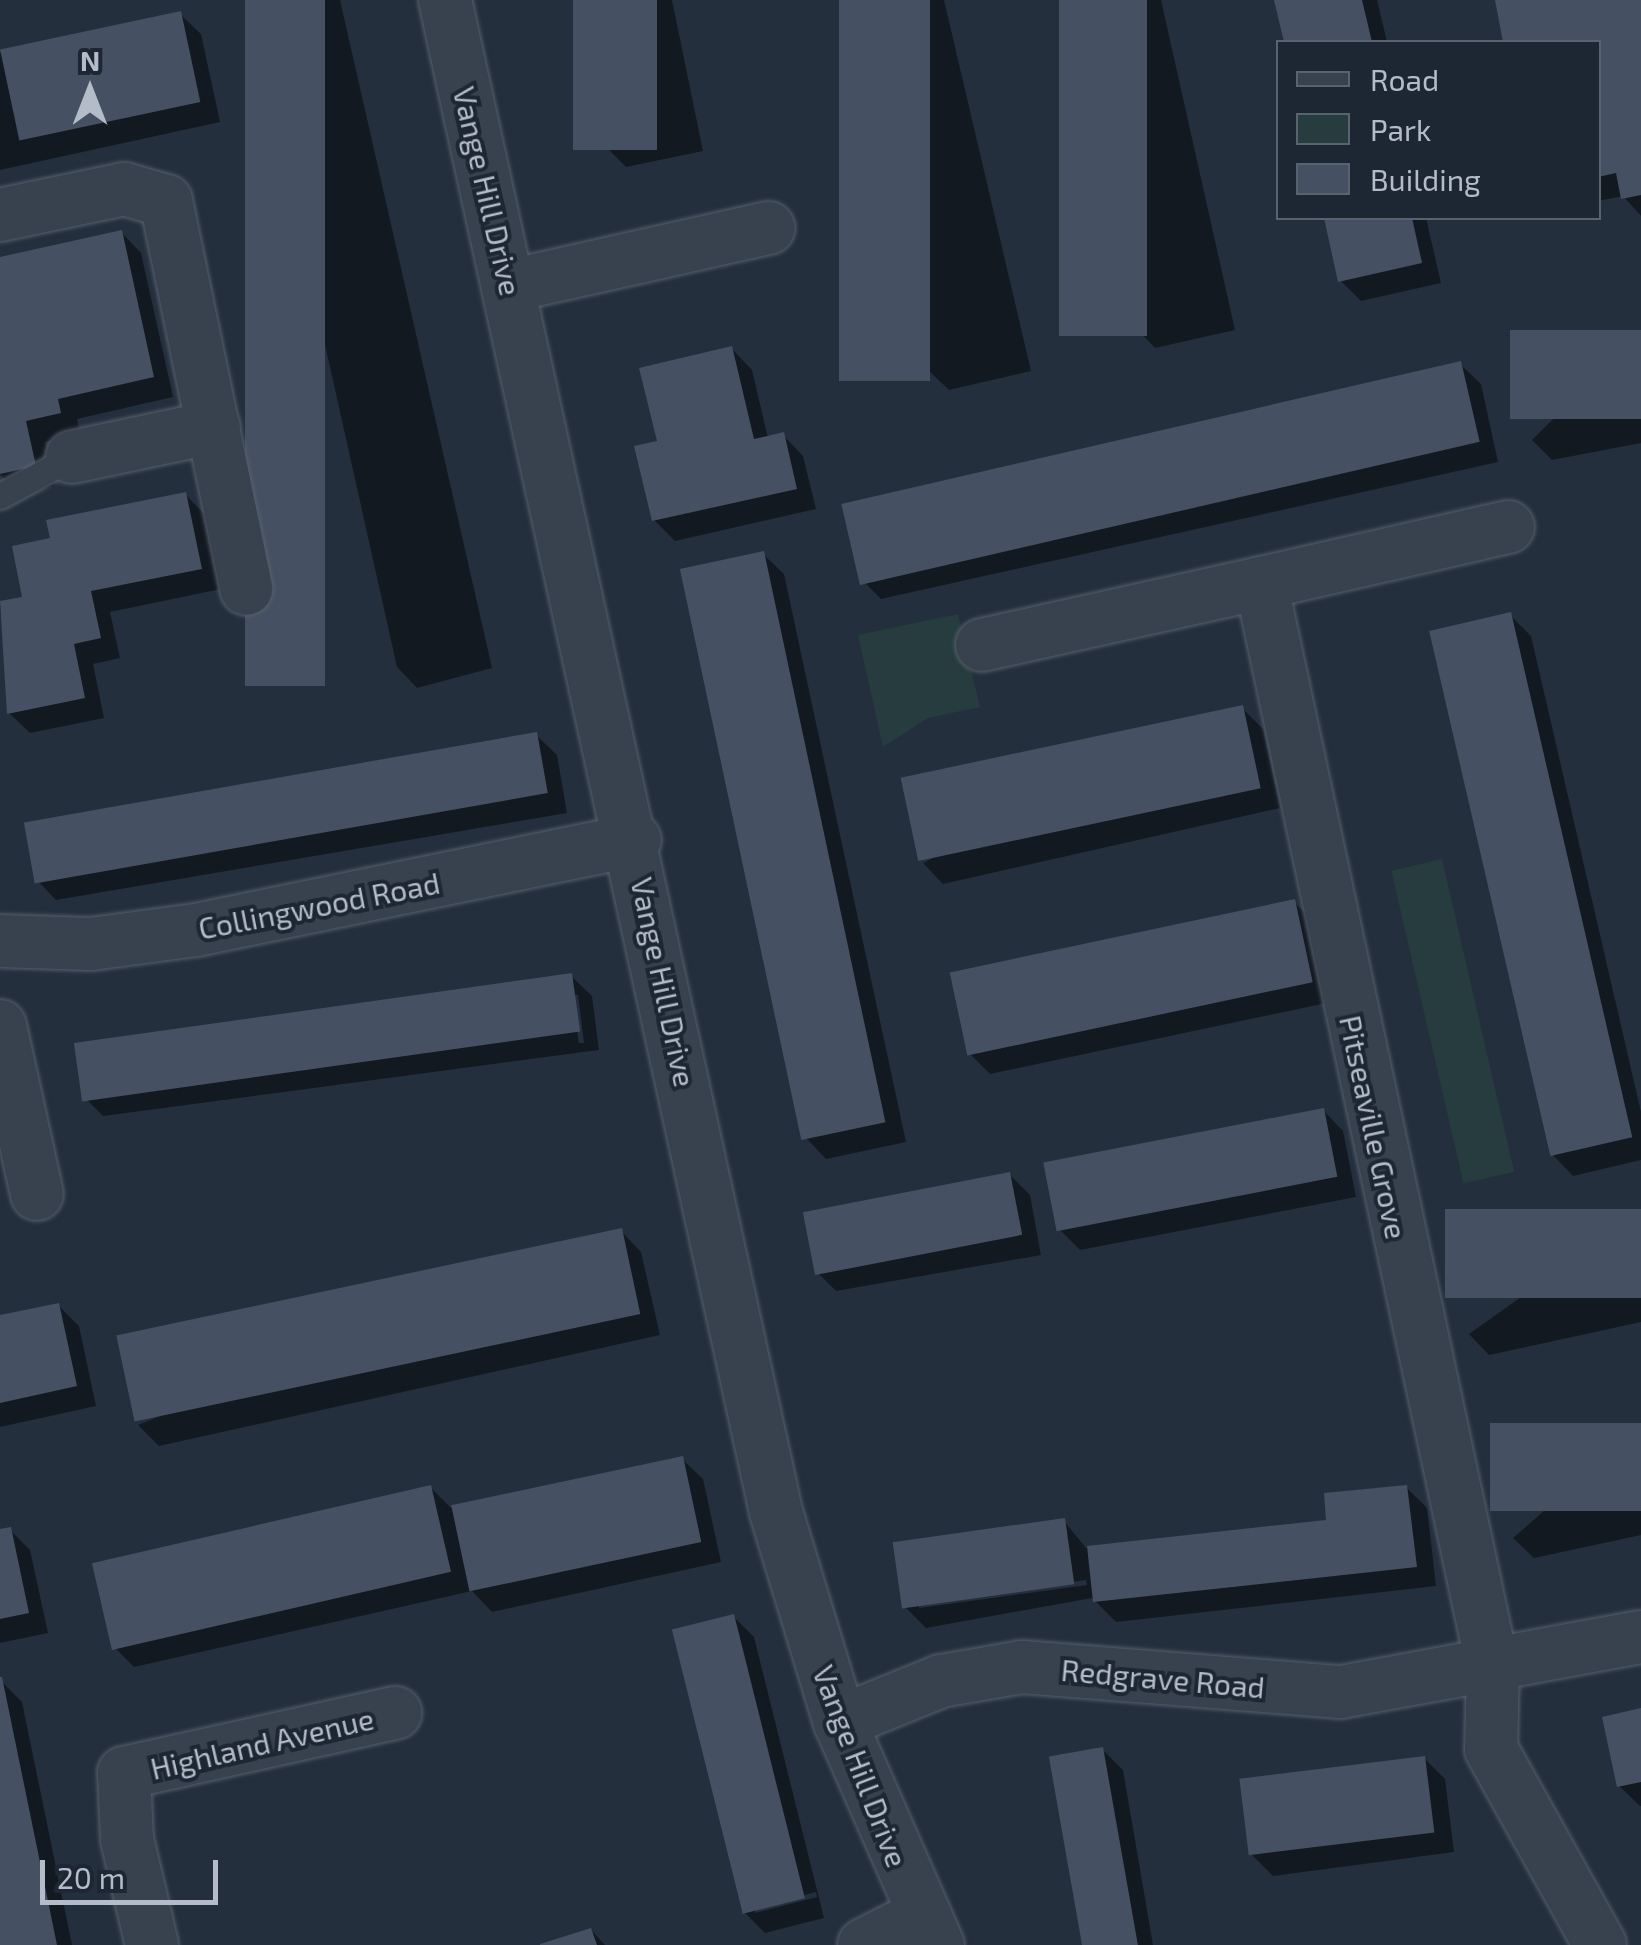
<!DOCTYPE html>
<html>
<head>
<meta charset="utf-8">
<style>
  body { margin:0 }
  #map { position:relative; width:1641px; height:1945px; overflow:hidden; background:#242f3e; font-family:"Exo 2",sans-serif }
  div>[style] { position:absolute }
  .green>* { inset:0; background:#263c3f; transform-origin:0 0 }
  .shadow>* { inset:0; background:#0007 }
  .building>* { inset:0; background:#455162; transform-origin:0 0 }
  .roads { filter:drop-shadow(0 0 2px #565f6c) drop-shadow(0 0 2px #565f6c) }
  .service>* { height:25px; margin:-12.5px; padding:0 12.5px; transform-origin:12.5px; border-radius:12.5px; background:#38414e }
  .minor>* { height:52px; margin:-26px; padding:0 26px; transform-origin:26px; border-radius:26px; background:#38414e }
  span { translate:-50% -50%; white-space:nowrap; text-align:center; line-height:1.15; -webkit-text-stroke:8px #1d2633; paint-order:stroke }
  .street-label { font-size:30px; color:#b4bcc9 }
  .legend { position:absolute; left:1276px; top:40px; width:325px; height:180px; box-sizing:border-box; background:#1d2633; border:2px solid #59626f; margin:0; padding:12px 18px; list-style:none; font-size:30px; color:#b4bcc9 }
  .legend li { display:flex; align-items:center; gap:20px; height:50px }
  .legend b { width:50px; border:2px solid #59626f }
  .north { position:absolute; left:40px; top:40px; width:100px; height:100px; -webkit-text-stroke:8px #1d2633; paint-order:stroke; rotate:0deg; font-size:28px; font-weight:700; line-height:40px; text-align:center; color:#b4bcc9 }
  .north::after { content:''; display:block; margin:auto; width:35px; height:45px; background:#b4bcc9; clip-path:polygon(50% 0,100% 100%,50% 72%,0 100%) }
  .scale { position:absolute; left:40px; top:1860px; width:178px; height:45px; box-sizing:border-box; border:5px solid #b4bcc9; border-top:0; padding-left:12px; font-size:30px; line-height:35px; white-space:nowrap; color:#b4bcc9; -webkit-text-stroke:8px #1d2633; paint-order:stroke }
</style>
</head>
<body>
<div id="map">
  <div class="green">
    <div style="clip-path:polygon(958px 614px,980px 707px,928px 718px,883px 747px,858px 635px)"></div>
    <div style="left:1442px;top:859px;width:321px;height:52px;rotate:77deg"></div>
  </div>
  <div class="shadow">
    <div style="clip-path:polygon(248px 0,340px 0,492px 668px,417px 688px,397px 667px)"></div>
    <div style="clip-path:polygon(575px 0,672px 0,703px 151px,626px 167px,605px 146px)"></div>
    <div style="clip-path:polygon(841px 0,944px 0,1031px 371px,949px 390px,928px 370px)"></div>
    <div style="clip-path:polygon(1062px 0,1161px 0,1235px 330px,1155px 348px,1135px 327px)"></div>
    <div style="clip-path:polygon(1277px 0,1377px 0,1387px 42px,1287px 42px)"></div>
    <div style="clip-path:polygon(1497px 0,1641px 0,1641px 216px,1623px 196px,1598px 201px,1598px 42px,1506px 42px)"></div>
    <div style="clip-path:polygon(180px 14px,201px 34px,220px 122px,0 170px,0 53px)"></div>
    <div style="clip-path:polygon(1326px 218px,1426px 218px,1441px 283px,1361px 301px,1341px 281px)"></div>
    <div style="clip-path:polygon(121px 232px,141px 253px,173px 397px,77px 419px,80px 434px,45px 442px,55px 486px,20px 494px,0 474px,0 259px)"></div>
    <div style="clip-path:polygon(1641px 332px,1641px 443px,1552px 460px,1532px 440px)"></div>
    <div style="clip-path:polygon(732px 349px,752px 370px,768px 438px,783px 435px,803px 456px,816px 509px,675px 541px,654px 520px,660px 443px)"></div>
    <div style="clip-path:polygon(1460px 364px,1481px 384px,1498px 462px,881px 599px,860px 578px)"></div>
    <div style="clip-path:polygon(185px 494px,205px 515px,221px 589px,110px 612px,120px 658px,93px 664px,104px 718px,30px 733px,9px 713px,0 604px,25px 599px,53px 540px)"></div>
    <div style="clip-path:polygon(763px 554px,784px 574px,906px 1142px,826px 1159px,806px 1138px)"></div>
    <div style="clip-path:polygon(1510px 615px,1531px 636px,1641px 1112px,1641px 1160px,1573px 1176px,1553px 1155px)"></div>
    <div style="clip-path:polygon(1242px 708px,1263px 729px,1280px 808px,943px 884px,923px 863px)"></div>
    <div style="clip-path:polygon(536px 735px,557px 755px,567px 813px,56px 900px,36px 879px)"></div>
    <div style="clip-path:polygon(1294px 902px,1314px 922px,1331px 1002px,990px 1074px,969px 1053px)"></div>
    <div style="clip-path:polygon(evenodd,571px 976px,592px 996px,599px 1050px,103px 1116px,83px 1096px,571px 976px,572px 995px,578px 995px,584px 1043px,579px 1043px,572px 995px)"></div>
    <div style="clip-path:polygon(1323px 1110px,1343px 1131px,1356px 1197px,1080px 1250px,1059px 1229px)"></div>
    <div style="clip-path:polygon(1010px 1175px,1030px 1195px,1041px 1255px,836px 1291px,816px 1271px)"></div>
    <div style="clip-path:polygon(1641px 1212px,1641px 1322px,1489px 1355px,1469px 1334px)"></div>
    <div style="clip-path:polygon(621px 1231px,641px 1252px,660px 1335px,159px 1446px,138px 1425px)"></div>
    <div style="clip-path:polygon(58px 1305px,79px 1326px,96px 1406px,0 1427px,0 1318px)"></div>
    <div style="clip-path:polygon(1641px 1426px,1641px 1535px,1534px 1558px,1513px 1538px)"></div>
    <div style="clip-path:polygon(682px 1459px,703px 1479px,721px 1562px,492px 1612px,472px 1591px,134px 1667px,113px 1646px,430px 1487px,452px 1509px)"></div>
    <div style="clip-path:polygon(evenodd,1406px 1487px,1427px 1508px,1436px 1586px,1116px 1622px,1092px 1598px,926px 1628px,905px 1607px,1064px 1521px,1086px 1548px,1329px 1522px,1406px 1487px,1086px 1580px,1087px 1585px,919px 1608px,919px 1603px,1086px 1580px)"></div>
    <div style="clip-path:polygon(10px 1530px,30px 1550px,48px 1633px,0 1643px,0 1532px)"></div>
    <div style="clip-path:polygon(evenodd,734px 1617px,754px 1637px,824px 1918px,765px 1933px,744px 1912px,734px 1617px,816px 1892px,817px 1897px,755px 1913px,755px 1908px,816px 1892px)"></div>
    <div style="clip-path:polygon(1px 1681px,22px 1702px,72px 1945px,0 1945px)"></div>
    <div style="clip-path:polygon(1641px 1711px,1641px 1806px,1640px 1806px,1619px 1786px)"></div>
    <div style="clip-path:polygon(1102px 1749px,1123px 1770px,1153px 1945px,1084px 1945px)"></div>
    <div style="clip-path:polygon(1424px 1758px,1445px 1779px,1454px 1852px,1273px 1876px,1252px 1855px)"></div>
    <div style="clip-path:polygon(591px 1930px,605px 1945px,546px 1945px)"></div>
  </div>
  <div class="building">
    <div style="left:245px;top:0;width:80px;height:686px"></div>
    <div style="left:573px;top:0;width:84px;height:150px"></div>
    <div style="left:839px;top:0;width:91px;height:381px"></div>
    <div style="left:1059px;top:0;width:88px;height:336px"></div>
    <div style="clip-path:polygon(1274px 0,1362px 0,1372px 42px,1284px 42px)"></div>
    <div style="clip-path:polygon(1495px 0,1641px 0,1641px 195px,1621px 199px,1616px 173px,1598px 177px,1598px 42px,1503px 42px)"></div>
    <div style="left:181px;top:11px;width:93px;height:185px;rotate:78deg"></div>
    <div style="clip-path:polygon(1324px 218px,1412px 218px,1422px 263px,1338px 282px)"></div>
    <div style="clip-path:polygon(122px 230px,154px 377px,58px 399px,61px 413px,26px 421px,36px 466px,0 474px,0 257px)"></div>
    <div style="left:1641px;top:330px;width:89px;height:131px;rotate:90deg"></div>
    <div style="clip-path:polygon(732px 346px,754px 439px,784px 432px,797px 489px,652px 521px,634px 446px,657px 441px,639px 368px)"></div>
    <div style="left:1461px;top:361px;width:83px;height:636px;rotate:77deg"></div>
    <div style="clip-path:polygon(186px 492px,202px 569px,91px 591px,101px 638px,74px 644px,85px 698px,7px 714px,0 601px,22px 597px,12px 546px,50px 538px,46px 520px)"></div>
    <div style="left:764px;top:551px;width:584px;height:86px;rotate:78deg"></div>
    <div style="left:1511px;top:612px;width:539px;height:84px;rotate:77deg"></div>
    <div style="left:1243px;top:705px;width:85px;height:350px;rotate:78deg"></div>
    <div style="left:537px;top:732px;width:62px;height:521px;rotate:80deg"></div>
    <div style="left:1295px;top:899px;width:85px;height:353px;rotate:78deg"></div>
    <div style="left:572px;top:973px;width:59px;height:503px;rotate:82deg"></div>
    <div style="left:1324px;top:1108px;width:70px;height:286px;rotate:79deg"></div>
    <div style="left:1010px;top:1172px;width:64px;height:211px;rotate:79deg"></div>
    <div style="left:1641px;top:1209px;width:89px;height:196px;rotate:90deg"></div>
    <div style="left:622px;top:1228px;width:88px;height:517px;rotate:78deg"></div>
    <div style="clip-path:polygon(59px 1303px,77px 1386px,0 1403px,0 1315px)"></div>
    <div style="left:1641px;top:1423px;width:88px;height:151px;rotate:90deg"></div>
    <div style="left:683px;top:1456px;width:88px;height:237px;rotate:78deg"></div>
    <div style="left:431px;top:1485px;width:89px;height:348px;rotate:77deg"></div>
    <div style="clip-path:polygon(1407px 1485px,1417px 1567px,1093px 1602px,1087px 1546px,1326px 1520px,1324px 1493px)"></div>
    <div style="left:1065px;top:1518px;width:67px;height:174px;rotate:82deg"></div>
    <div style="clip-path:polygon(11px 1527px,29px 1613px,0 1619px,0 1529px)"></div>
    <div style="left:734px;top:1614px;width:293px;height:64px;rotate:76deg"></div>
    <div style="clip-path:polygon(0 1677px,2px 1677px,57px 1945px,0 1945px)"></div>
    <div style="clip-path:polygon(1641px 1708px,1641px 1782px,1617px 1787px,1602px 1717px)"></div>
    <div style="left:1103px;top:1747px;width:201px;height:55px;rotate:80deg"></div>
    <div style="left:1425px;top:1756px;width:77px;height:187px;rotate:83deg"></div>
    <div style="clip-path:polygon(591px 1928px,597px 1945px,540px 1945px,540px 1944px)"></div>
  </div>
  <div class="roads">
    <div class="service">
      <div style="left:0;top:496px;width:82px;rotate:-28.4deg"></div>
    </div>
    <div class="minor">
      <div style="left:445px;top:0;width:1548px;rotate:77.65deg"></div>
      <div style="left:776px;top:1512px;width:220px;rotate:73.1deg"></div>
      <div style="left:840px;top:1722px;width:244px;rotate:66.3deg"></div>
      <div style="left:0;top:215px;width:127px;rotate:-11.8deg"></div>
      <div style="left:124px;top:189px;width:44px;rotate:15.9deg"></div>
      <div style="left:166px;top:201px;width:396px;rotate:78.3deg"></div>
      <div style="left:509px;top:286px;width:266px;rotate:-12.6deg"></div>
      <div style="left:72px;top:457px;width:145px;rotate:-11.9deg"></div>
      <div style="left:1508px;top:527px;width:253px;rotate:167.2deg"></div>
      <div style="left:1261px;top:583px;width:1111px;rotate:77.94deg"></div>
      <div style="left:1493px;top:1669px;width:80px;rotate:91.4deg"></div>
      <div style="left:1491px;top:1749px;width:224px;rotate:60.9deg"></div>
      <div style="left:982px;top:645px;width:286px;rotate:-12.5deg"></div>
      <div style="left:0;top:941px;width:91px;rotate:1.9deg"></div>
      <div style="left:91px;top:944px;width:106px;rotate:-7.6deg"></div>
      <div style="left:196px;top:930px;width:448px;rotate:-11.6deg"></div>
      <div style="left:0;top:1026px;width:172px;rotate:77.6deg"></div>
      <div style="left:840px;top:1722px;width:109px;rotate:-22.1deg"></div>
      <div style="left:941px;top:1681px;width:82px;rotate:-9.8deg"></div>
      <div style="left:1022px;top:1667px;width:320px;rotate:4.5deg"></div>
      <div style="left:1341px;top:1692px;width:305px;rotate:-10.4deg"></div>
      <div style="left:152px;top:1945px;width:109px;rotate:-103.3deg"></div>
      <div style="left:127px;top:1839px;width:66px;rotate:-92.6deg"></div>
      <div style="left:124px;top:1773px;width:278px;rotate:-12.5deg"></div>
      <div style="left:864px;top:1945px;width:64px;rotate:-27deg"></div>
    </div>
  </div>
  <div class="street-label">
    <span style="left:488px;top:191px;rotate:77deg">Vange Hill Drive</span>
    <span style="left:319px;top:905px;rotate:-11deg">Collingwood Road</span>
    <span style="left:664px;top:982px;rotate:78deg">Vange Hill Drive</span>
    <span style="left:1374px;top:1127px;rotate:78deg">Pitseaville Grove</span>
    <span style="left:1163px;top:1678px;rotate:5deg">Redgrave Road</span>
    <span style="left:262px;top:1743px;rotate:-13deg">Highland Avenue</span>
    <span style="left:861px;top:1766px;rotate:69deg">Vange Hill Drive</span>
  </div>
  <ul class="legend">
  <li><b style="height:12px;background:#38414e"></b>Road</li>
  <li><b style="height:28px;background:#263c3f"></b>Park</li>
  <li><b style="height:28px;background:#455162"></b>Building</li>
  </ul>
  <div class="north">N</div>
  <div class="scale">20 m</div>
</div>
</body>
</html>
